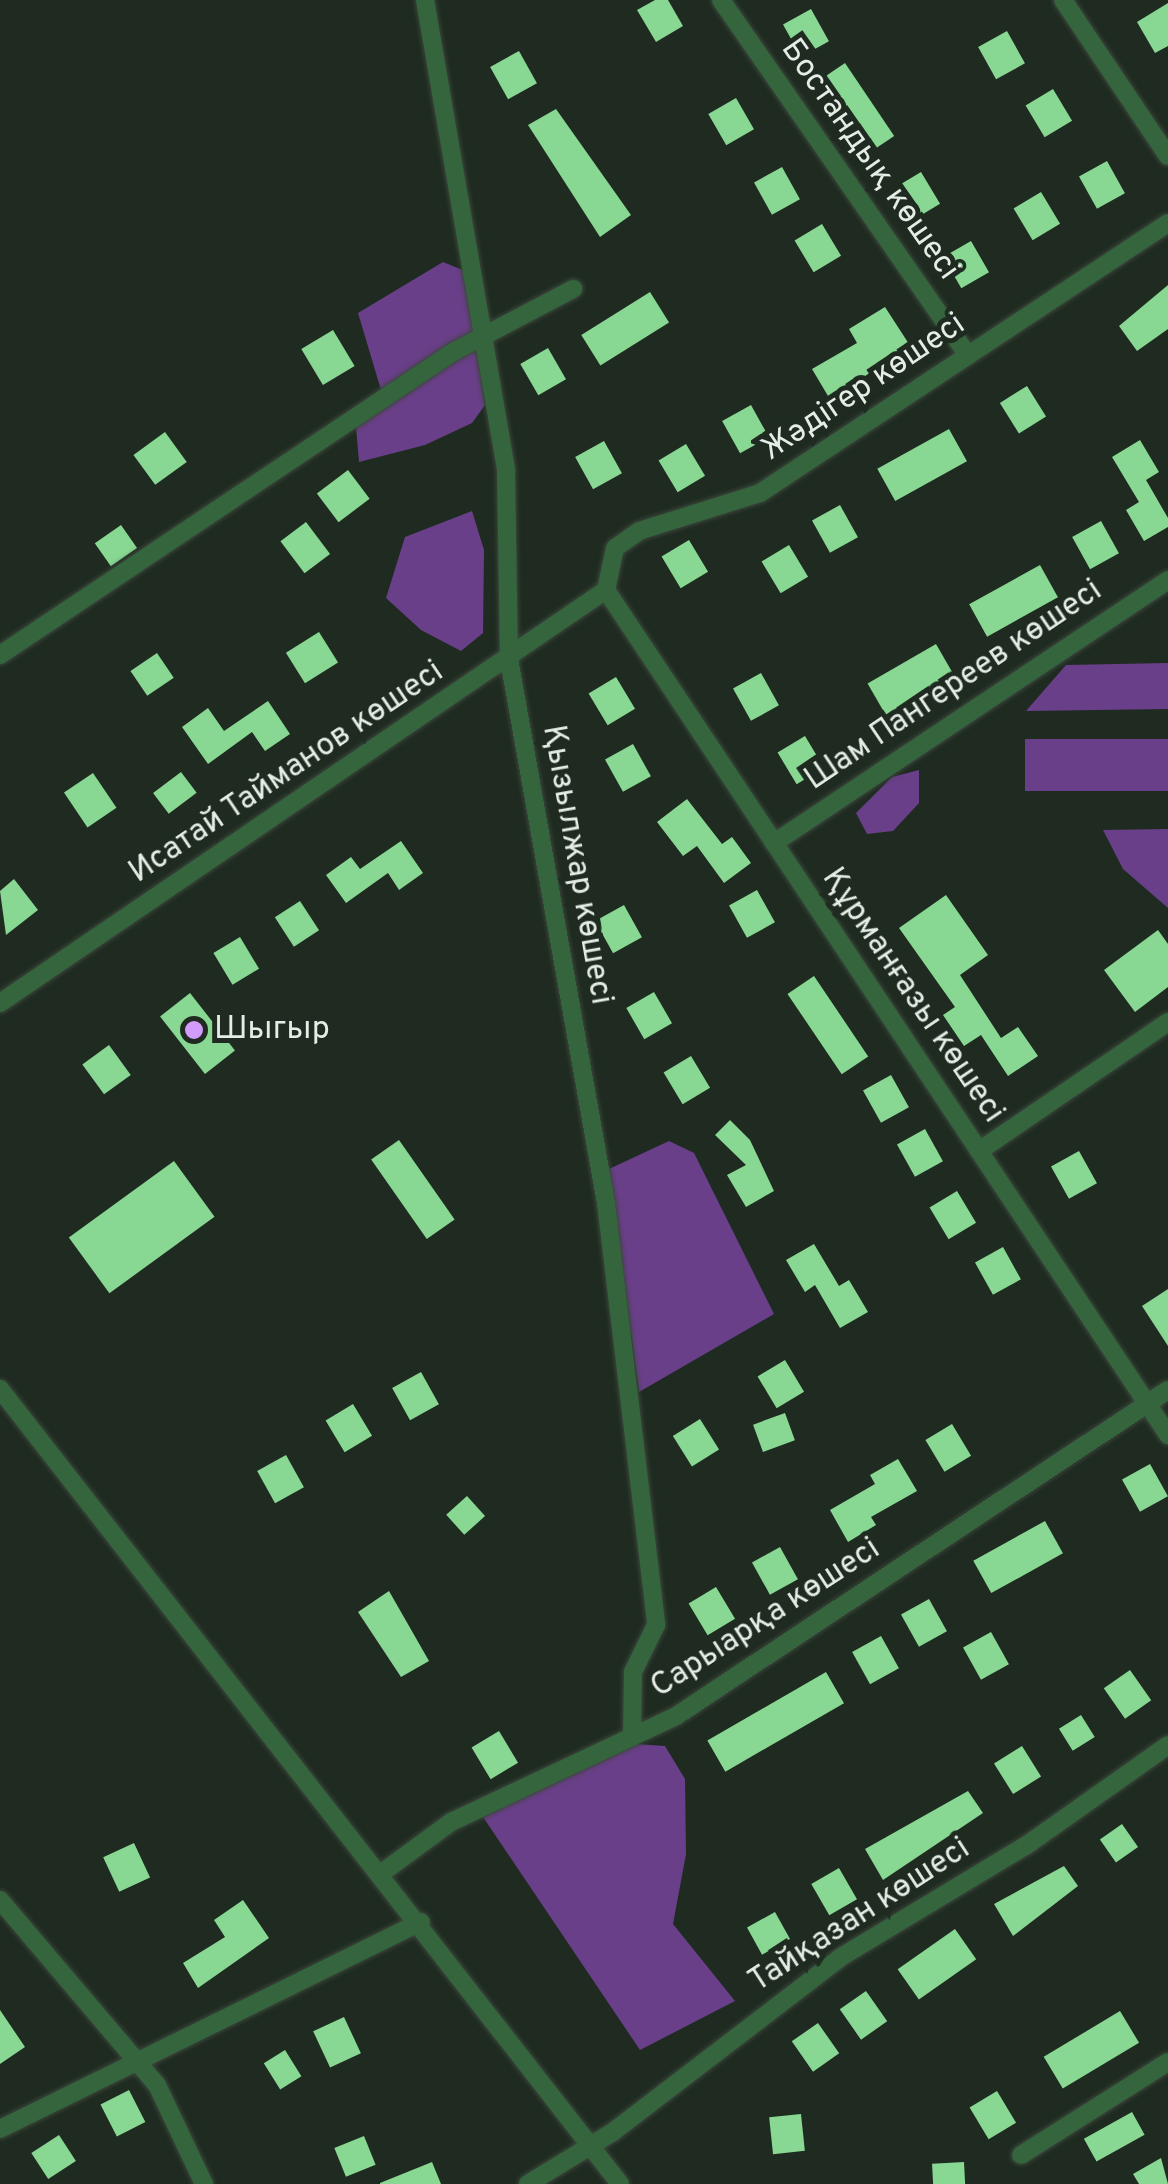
<!DOCTYPE html>
<html>
<head>
<meta charset="utf-8">
<style>
  body { margin:0 }
  #map { position:relative; width:1168px; height:2184px; overflow:hidden; background:#1f2b20; font-family:Overpass,sans-serif }
  div>[style] { position:absolute }
  .forest>* { inset:0; background:#6a3f89; transform-origin:0 0 }
  .building>* { inset:0; background:#88d793; transform-origin:0 0 }
  .roads { filter:drop-shadow(0 0 2px #3b463c) drop-shadow(0 0 2px #3b463c) }
  .minor>* { height:18px; margin:-9px; padding:0 9px; transform-origin:9px; border-radius:9px; background:#35653d }
  .dots>* { width:28px; height:28px; translate:-50% -50%; box-sizing:border-box; border:5px solid #1f2b20; border-radius:50% }
  span { translate:-50% -50%; white-space:nowrap; text-align:center; line-height:1.15; -webkit-text-stroke:10px #1f2b20; paint-order:stroke }
  .street-label { font-size:32px; color:#e5ede6 }
  .poi-label { font-size:32px; color:#e5ede6 }
  .left { translate:0 -50%; text-align:left }
</style>
</head>
<body>
<div id="map">
  <div class="forest">
    <div style="clip-path:polygon(443px 262px,465px 271px,485px 405px,472px 423px,425px 445px,359px 462px,355px 415px,381px 390px,358px 313px)"></div>
    <div style="clip-path:polygon(472px 511px,484px 550px,483px 633px,461px 651px,421px 630px,386px 598px,405px 537px)"></div>
    <div style="clip-path:polygon(1168px 663px,1168px 709px,1026px 711px,1066px 665px)"></div>
    <div style="left:1025px;top:739px;width:143px;height:52px"></div>
    <div style="clip-path:polygon(919px 770px,919px 803px,893px 831px,867px 834px,856px 813px,892px 777px)"></div>
    <div style="clip-path:polygon(1168px 829px,1168px 908px,1123px 869px,1103px 830px)"></div>
    <div style="clip-path:polygon(669px 1141px,694px 1153px,774px 1314px,639px 1392px,609px 1169px)"></div>
    <div style="clip-path:polygon(636px 1744px,665px 1746px,685px 1779px,686px 1854px,673px 1924px,735px 2001px,640px 2050px,483px 1817px)"></div>
  </div>
  <div class="building">
    <div style="clip-path:polygon(655px 0,668px 0,683px 26px,656px 42px,637px 10px)"></div>
    <div style="clip-path:polygon(1168px 3px,1168px 46px,1155px 53px,1137px 22px)"></div>
    <div style="left:811px;top:9px;width:37px;height:32px;rotate:61deg"></div>
    <div style="left:1007px;top:31px;width:37px;height:33px;rotate:61deg"></div>
    <div style="left:519px;top:51px;width:37px;height:33px;rotate:61deg"></div>
    <div style="left:845px;top:63px;width:88px;height:32px;rotate:56deg"></div>
    <div style="left:1053px;top:89px;width:37px;height:32px;rotate:59deg"></div>
    <div style="left:736px;top:98px;width:36px;height:32px;rotate:60deg"></div>
    <div style="clip-path:polygon(556px 109px,631px 215px,600px 237px,528px 125px)"></div>
    <div style="left:1107px;top:161px;width:37px;height:32px;rotate:61deg"></div>
    <div style="left:782px;top:167px;width:37px;height:32px;rotate:61deg"></div>
    <div style="left:921px;top:172px;width:37px;height:33px;rotate:59deg"></div>
    <div style="left:1041px;top:192px;width:37px;height:32px;rotate:59deg"></div>
    <div style="left:822px;top:224px;width:37px;height:32px;rotate:59deg"></div>
    <div style="left:971px;top:241px;width:36px;height:32px;rotate:60deg"></div>
    <div style="clip-path:polygon(1168px 285px,1168px 329px,1137px 351px,1119px 326px)"></div>
    <div style="left:650px;top:292px;width:36px;height:81px;rotate:58deg"></div>
    <div style="clip-path:polygon(885px 307px,909px 344px,831px 401px,812px 369px,857px 343px,849px 329px)"></div>
    <div style="left:333px;top:330px;width:42px;height:37px;rotate:59deg"></div>
    <div style="left:548px;top:348px;width:36px;height:32px;rotate:60deg"></div>
    <div style="left:1027px;top:386px;width:36px;height:32px;rotate:58deg"></div>
    <div style="left:751px;top:405px;width:37px;height:33px;rotate:61deg"></div>
    <div style="left:949px;top:429px;width:37px;height:82px;rotate:61deg"></div>
    <div style="left:165px;top:432px;width:37px;height:39px;rotate:54deg"></div>
    <div style="clip-path:polygon(1140px 440px,1159px 472px,1146px 480px,1168px 518px,1168px 527px,1144px 541px,1126px 510px,1139px 502px,1112px 457px)"></div>
    <div style="left:604px;top:441px;width:37px;height:33px;rotate:61deg"></div>
    <div style="left:686px;top:444px;width:37px;height:32px;rotate:59deg"></div>
    <div style="left:348px;top:470px;width:36px;height:39px;rotate:53deg"></div>
    <div style="left:840px;top:505px;width:37px;height:32px;rotate:61deg"></div>
    <div style="left:1101px;top:521px;width:37px;height:33px;rotate:61deg"></div>
    <div style="left:306px;top:522px;width:40px;height:32px;rotate:53deg"></div>
    <div style="left:121px;top:525px;width:28px;height:32px;rotate:55deg"></div>
    <div style="left:689px;top:540px;width:37px;height:32px;rotate:59deg"></div>
    <div style="left:789px;top:545px;width:37px;height:32px;rotate:59deg"></div>
    <div style="left:1040px;top:565px;width:37px;height:81px;rotate:61deg"></div>
    <div style="left:319px;top:632px;width:36px;height:39px;rotate:58deg"></div>
    <div style="left:936px;top:644px;width:36px;height:79px;rotate:60deg"></div>
    <div style="left:157px;top:653px;width:30px;height:32px;rotate:56deg"></div>
    <div style="left:761px;top:673px;width:37px;height:32px;rotate:61deg"></div>
    <div style="left:616px;top:677px;width:37px;height:32px;rotate:59deg"></div>
    <div style="clip-path:polygon(268px 701px,290px 734px,265px 751px,252px 732px,208px 764px,182px 727px,208px 708px,224px 731px)"></div>
    <div style="left:805px;top:736px;width:37px;height:32px;rotate:59deg"></div>
    <div style="left:633px;top:744px;width:37px;height:32px;rotate:61deg"></div>
    <div style="left:181px;top:772px;width:26px;height:35px;rotate:53deg"></div>
    <div style="left:93px;top:773px;width:42px;height:35px;rotate:56deg"></div>
    <div style="clip-path:polygon(687px 799px,722px 844px,732px 837px,751px 863px,724px 883px,697px 846px,683px 856px,657px 822px)"></div>
    <div style="clip-path:polygon(401px 841px,423px 873px,399px 890px,388px 873px,346px 903px,326px 875px,351px 857px,360px 869px)"></div>
    <div style="clip-path:polygon(14px 879px,38px 910px,6px 935px,0 891px)"></div>
    <div style="left:757px;top:890px;width:37px;height:32px;rotate:61deg"></div>
    <div style="clip-path:polygon(946px 895px,988px 955px,960px 975px,1001px 1038px,1018px 1027px,1038px 1056px,1008px 1076px,981px 1035px,964px 1046px,943px 1015px,955px 1007px,899px 928px)"></div>
    <div style="left:300px;top:901px;width:35px;height:30px;rotate:57deg"></div>
    <div style="left:624px;top:905px;width:37px;height:33px;rotate:61deg"></div>
    <div style="clip-path:polygon(1158px 930px,1168px 944px,1168px 987px,1135px 1012px,1104px 970px)"></div>
    <div style="left:240px;top:937px;width:37px;height:31px;rotate:59deg"></div>
    <div style="left:814px;top:976px;width:97px;height:32px;rotate:56deg"></div>
    <div style="left:654px;top:992px;width:36px;height:32px;rotate:60deg"></div>
    <div style="left:190px;top:993px;width:73px;height:38px;rotate:52deg"></div>
    <div style="left:109px;top:1045px;width:37px;height:33px;rotate:54deg"></div>
    <div style="left:691px;top:1056px;width:37px;height:32px;rotate:59deg"></div>
    <div style="left:891px;top:1075px;width:37px;height:32px;rotate:61deg"></div>
    <div style="clip-path:polygon(730px 1120px,750px 1140px,774px 1191px,746px 1207px,727px 1175px,746px 1165px,715px 1135px)"></div>
    <div style="left:925px;top:1129px;width:37px;height:32px;rotate:61deg"></div>
    <div style="left:399px;top:1140px;width:97px;height:34px;rotate:55deg"></div>
    <div style="left:1079px;top:1151px;width:37px;height:32px;rotate:61deg"></div>
    <div style="left:174px;top:1161px;width:69px;height:130px;rotate:54deg"></div>
    <div style="left:957px;top:1191px;width:37px;height:32px;rotate:59deg"></div>
    <div style="clip-path:polygon(814px 1244px,839px 1286px,849px 1280px,868px 1312px,840px 1328px,815px 1285px,805px 1292px,786px 1260px)"></div>
    <div style="left:1003px;top:1247px;width:37px;height:32px;rotate:61deg"></div>
    <div style="clip-path:polygon(1168px 1289px,1168px 1346px,1142px 1306px)"></div>
    <div style="left:785px;top:1360px;width:37px;height:32px;rotate:59deg"></div>
    <div style="left:421px;top:1372px;width:37px;height:33px;rotate:61deg"></div>
    <div style="left:353px;top:1404px;width:37px;height:32px;rotate:59deg"></div>
    <div style="left:785px;top:1413px;width:29px;height:34px;rotate:70deg"></div>
    <div style="left:700px;top:1419px;width:36px;height:32px;rotate:58deg"></div>
    <div style="left:952px;top:1424px;width:37px;height:31px;rotate:59deg"></div>
    <div style="left:286px;top:1455px;width:37px;height:33px;rotate:61deg"></div>
    <div style="clip-path:polygon(898px 1459px,917px 1491px,871px 1517px,876px 1525px,848px 1542px,830px 1510px,875px 1484px,870px 1475px)"></div>
    <div style="left:1150px;top:1464px;width:37px;height:32px;rotate:61deg"></div>
    <div style="left:467px;top:1496px;width:27px;height:28px;rotate:48deg"></div>
    <div style="left:1045px;top:1521px;width:37px;height:82px;rotate:61deg"></div>
    <div style="left:780px;top:1547px;width:37px;height:32px;rotate:61deg"></div>
    <div style="left:716px;top:1587px;width:37px;height:32px;rotate:59deg"></div>
    <div style="clip-path:polygon(389px 1591px,429px 1661px,401px 1677px,358px 1612px)"></div>
    <div style="left:929px;top:1599px;width:37px;height:32px;rotate:61deg"></div>
    <div style="left:991px;top:1632px;width:37px;height:32px;rotate:61deg"></div>
    <div style="left:881px;top:1636px;width:37px;height:33px;rotate:61deg"></div>
    <div style="left:1130px;top:1670px;width:37px;height:32px;rotate:55deg"></div>
    <div style="left:826px;top:1672px;width:36px;height:137px;rotate:60deg"></div>
    <div style="left:1081px;top:1715px;width:26px;height:26px;rotate:58deg"></div>
    <div style="left:499px;top:1731px;width:37px;height:32px;rotate:59deg"></div>
    <div style="left:1022px;top:1746px;width:36px;height:33px;rotate:58deg"></div>
    <div style="clip-path:polygon(968px 1791px,983px 1813px,883px 1880px,865px 1849px)"></div>
    <div style="left:1122px;top:1824px;width:28px;height:27px;rotate:55deg"></div>
    <div style="left:134px;top:1843px;width:38px;height:34px;rotate:65deg"></div>
    <div style="clip-path:polygon(1064px 1866px,1078px 1886px,1013px 1936px,994px 1904px)"></div>
    <div style="left:839px;top:1868px;width:36px;height:32px;rotate:60deg"></div>
    <div style="clip-path:polygon(243px 1900px,269px 1938px,198px 1988px,183px 1963px,225px 1937px,214px 1920px)"></div>
    <div style="left:775px;top:1912px;width:31px;height:32px;rotate:61deg"></div>
    <div style="left:955px;top:1929px;width:37px;height:70px;rotate:55deg"></div>
    <div style="left:866px;top:1991px;width:37px;height:32px;rotate:55deg"></div>
    <div style="clip-path:polygon(0 2010px,25px 2047px,0 2064px)"></div>
    <div style="left:1120px;top:2011px;width:37px;height:89px;rotate:59deg"></div>
    <div style="left:344px;top:2017px;width:40px;height:34px;rotate:65deg"></div>
    <div style="left:818px;top:2023px;width:37px;height:32px;rotate:55deg"></div>
    <div style="left:285px;top:2050px;width:31px;height:25px;rotate:58deg"></div>
    <div style="left:129px;top:2090px;width:36px;height:32px;rotate:63deg"></div>
    <div style="left:997px;top:2091px;width:37px;height:32px;rotate:59deg"></div>
    <div style="left:1132px;top:2112px;width:26px;height:55px;rotate:61deg"></div>
    <div style="left:801px;top:2114px;width:37px;height:32px;rotate:84deg"></div>
    <div style="left:59px;top:2135px;width:31px;height:33px;rotate:57deg"></div>
    <div style="left:364px;top:2136px;width:31px;height:32px;rotate:68deg"></div>
    <div style="clip-path:polygon(1161px 2158px,1168px 2184px,1139px 2184px,1133px 2174px)"></div>
    <div style="clip-path:polygon(432px 2162px,441px 2184px,380px 2184px,380px 2183px)"></div>
    <div style="left:964px;top:2162px;width:22px;height:32px;rotate:87deg"></div>
  </div>
  <div class="roads">
    <div class="minor">
      <div style="left:425px;top:0;width:477px;rotate:80.2deg"></div>
      <div style="left:506px;top:470px;width:189px;rotate:89.1deg"></div>
      <div style="left:509px;top:659px;width:553px;rotate:79.89deg"></div>
      <div style="left:606px;top:1203px;width:425px;rotate:83.2deg"></div>
      <div style="left:656px;top:1625px;width:52px;rotate:116.1deg"></div>
      <div style="left:633px;top:1672px;width:65px;rotate:90.9deg"></div>
      <div style="left:721px;top:0;width:432px;rotate:55.2deg"></div>
      <div style="left:1063px;top:0;width:188px;rotate:56.1deg"></div>
      <div style="left:606px;top:590px;width:1015px;rotate:56.37deg"></div>
      <div style="left:606px;top:590px;width:43px;rotate:-77.9deg"></div>
      <div style="left:615px;top:548px;width:29px;rotate:-35deg"></div>
      <div style="left:639px;top:531px;width:127px;rotate:-17.4deg"></div>
      <div style="left:760px;top:493px;width:489px;rotate:-33.5deg"></div>
      <div style="left:0;top:655px;width:545px;rotate:-33.78deg"></div>
      <div style="left:453px;top:352px;width:136px;rotate:-27.7deg"></div>
      <div style="left:774px;top:843px;width:474px;rotate:-33.7deg"></div>
      <div style="left:0;top:1003px;width:733px;rotate:-34.28deg"></div>
      <div style="left:979px;top:1151px;width:229px;rotate:-34.3deg"></div>
      <div style="left:0;top:1389px;width:1008px;rotate:52.05deg"></div>
      <div style="left:383px;top:1872px;width:84px;rotate:-36.3deg"></div>
      <div style="left:451px;top:1822px;width:249px;rotate:-25.2deg"></div>
      <div style="left:676px;top:1716px;width:590px;rotate:-33.53deg"></div>
      <div style="left:0;top:1900px;width:243px;rotate:49.7deg"></div>
      <div style="left:157px;top:2085px;width:110px;rotate:64.6deg"></div>
      <div style="left:0;top:2129px;width:469px;rotate:-26.2deg"></div>
      <div style="left:1021px;top:2155px;width:174px;rotate:-32.3deg"></div>
      <div style="left:528px;top:2184px;width:100px;rotate:-31.5deg"></div>
      <div style="left:613px;top:2132px;width:287px;rotate:-37.5deg"></div>
      <div style="left:841px;top:1957px;width:217px;rotate:-31.1deg"></div>
      <div style="left:1027px;top:1845px;width:173px;rotate:-35.3deg"></div>
    </div>
  </div>
  <div class="dots">
    <div style="left:194px;top:1030px;background:#d39cfc"></div>
  </div>
  <div class="street-label">
    <span style="left:869px;top:160px;rotate:55deg">Бостандық көшесі</span>
    <span style="left:864px;top:388px;rotate:-34deg">Жәдігер көшесі</span>
    <span style="left:954px;top:686px;rotate:-34deg">Шам Пангереев көшесі</span>
    <span style="left:287px;top:773px;rotate:-34deg">Исатай Тайманов көшесі</span>
    <span style="left:576px;top:865px;rotate:80deg">Қызылжар көшесі</span>
    <span style="left:912px;top:996px;rotate:56deg">Құрманғазы көшесі</span>
    <span style="left:766px;top:1619px;rotate:-33deg">Сарыарқа көшесі</span>
    <span style="left:860px;top:1916px;rotate:-33deg">Тайқазан көшесі</span>
  </div>
  <div class="poi-label">
    <span class="left" style="left:214px;top:1030px">Шыгыр</span>
  </div>
</div>
</body>
</html>
